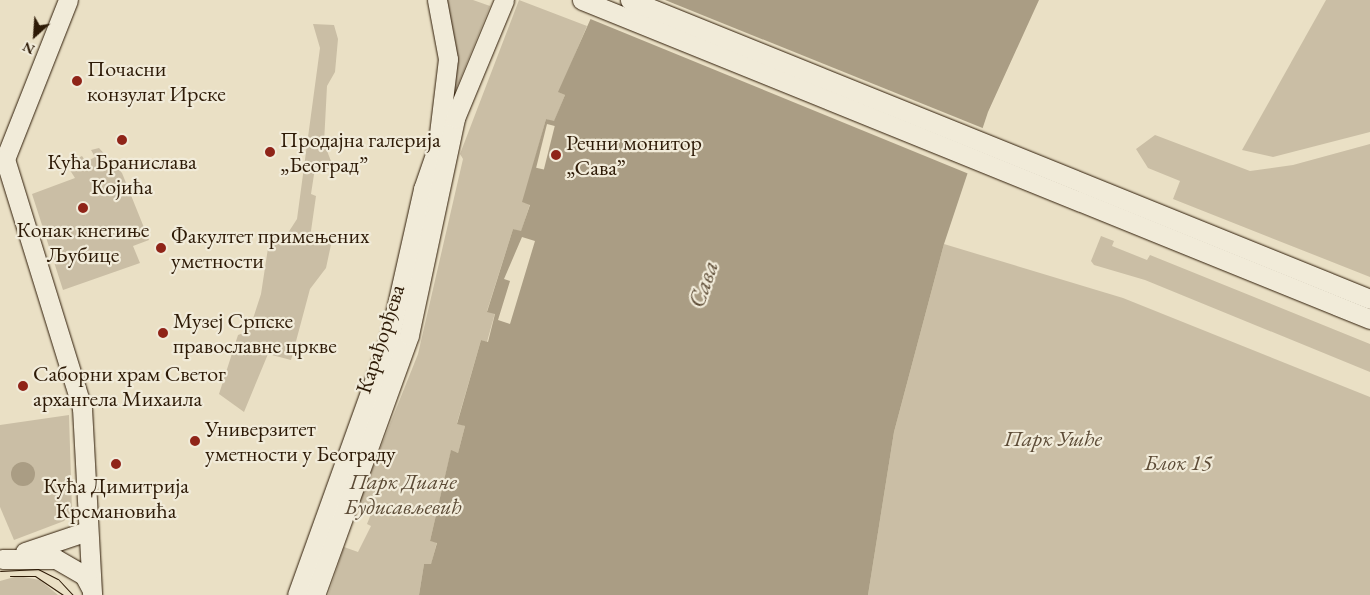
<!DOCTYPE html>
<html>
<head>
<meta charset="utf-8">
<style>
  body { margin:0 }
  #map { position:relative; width:1370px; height:595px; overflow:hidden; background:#eae0c5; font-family:"EB Garamond",serif }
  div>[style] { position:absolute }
  .green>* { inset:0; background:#cabea5 }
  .water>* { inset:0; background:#aa9d84 }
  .round { border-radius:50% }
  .pier>* { inset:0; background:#eae0c5; transform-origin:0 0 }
  .roads { filter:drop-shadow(0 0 1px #2d1a06) drop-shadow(0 0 1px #2d1a06) }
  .secondary>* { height:19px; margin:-9.5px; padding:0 9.5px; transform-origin:9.5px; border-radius:9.5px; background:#f1ebd9 }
  .tram>* { height:1px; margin:-0.5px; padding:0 0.5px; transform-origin:0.5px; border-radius:0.5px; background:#2d1a06 }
  .dots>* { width:14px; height:14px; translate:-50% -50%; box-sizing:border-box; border:2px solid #f1ebd9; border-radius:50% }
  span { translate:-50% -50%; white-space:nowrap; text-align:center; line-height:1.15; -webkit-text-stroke:4.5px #f1ebd9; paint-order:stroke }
  .poi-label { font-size:22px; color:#2d1a06 }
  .left { translate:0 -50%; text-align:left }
  .street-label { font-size:22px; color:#2d1a06 }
  .park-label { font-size:22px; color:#5c4b36; font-style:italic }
  .water-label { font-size:24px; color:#5f4e38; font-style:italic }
  .north { position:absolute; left:10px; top:10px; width:50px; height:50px; -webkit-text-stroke:4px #f1ebd9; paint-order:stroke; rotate:206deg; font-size:14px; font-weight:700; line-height:20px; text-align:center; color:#2d1a06 }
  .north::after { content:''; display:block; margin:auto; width:18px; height:22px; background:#2d1a06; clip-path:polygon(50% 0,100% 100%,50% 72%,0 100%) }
</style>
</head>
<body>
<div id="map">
  <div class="green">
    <div style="clip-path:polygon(444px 0,473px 0,490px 6px,450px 104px,456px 45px)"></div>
    <div style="clip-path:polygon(519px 0,587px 26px,559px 92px,565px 95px,554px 122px,546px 119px,523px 202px,530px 204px,521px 232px,513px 229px,487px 311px,495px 313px,487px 342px,481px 340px,457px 423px,465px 426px,458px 453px,451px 451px,430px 541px,437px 542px,431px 565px,424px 564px,419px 595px,328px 595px,344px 547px,358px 552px,371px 526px,367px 524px,371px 514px,356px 509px,418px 354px,463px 159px,460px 154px)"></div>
    <div style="clip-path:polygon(1326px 0,1370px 0,1370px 132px,1273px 157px,1242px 150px)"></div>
    <div style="clip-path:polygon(313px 24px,334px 25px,338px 39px,335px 72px,327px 86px,324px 143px,334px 169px,315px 168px,311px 194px,316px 196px,310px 238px,332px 240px,326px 268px,310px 289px,291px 360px,268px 354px,244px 412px,219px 394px,238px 335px,249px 331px,261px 294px,270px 235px,286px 236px,297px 219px,320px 48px)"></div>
    <div style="clip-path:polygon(1155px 135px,1250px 171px,1293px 165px,1370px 144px,1370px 277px,1173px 199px,1180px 181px,1148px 168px,1136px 149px)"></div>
    <div style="clip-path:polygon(99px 148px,122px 173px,149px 240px,133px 246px,140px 263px,63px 290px,32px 194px,75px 178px,66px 164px,82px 156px,86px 162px,95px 157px,91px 150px)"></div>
    <div style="clip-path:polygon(1101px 236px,1114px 241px,1112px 246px,1147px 260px,1150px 255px,1370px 344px,1370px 372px,1145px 280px,1094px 265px,1091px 261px)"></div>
    <div style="clip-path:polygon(944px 244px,1123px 298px,1370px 397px,1370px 595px,868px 595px,894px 432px)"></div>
    <div style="clip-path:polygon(69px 415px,72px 512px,64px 521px,14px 540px,0 507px,0 425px)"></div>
    <div style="clip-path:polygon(18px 576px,40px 580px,58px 595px,0 595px,0 581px)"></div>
  </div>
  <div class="water">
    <div style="clip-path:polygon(599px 0,1039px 0,988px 112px,944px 244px,894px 432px,868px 595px,419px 595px,424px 564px,431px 564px,437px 543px,430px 541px,451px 450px,458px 453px,465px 426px,457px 424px,481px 340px,488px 342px,495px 314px,487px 312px,513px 229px,521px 231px,530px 205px,522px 202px,546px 119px,554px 121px,565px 95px,558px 92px)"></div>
    <div class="round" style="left:11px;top:462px;width:24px;height:24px"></div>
  </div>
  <div class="pier">
    <div style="clip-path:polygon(596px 0,665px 0,985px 129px,969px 174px,588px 18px)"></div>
    <div style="left:547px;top:124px;width:8px;height:45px;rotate:14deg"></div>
    <div style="clip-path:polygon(522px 237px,535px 241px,510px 324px,498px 320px,510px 281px,504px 279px)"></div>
  </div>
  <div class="roads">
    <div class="secondary">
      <div style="left:68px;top:0;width:171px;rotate:111.6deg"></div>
      <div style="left:5px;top:159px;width:261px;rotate:72.8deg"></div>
      <div style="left:82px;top:408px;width:187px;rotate:86.9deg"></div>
      <div style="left:437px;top:0;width:60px;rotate:79.4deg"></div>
      <div style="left:448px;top:59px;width:84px;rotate:96.9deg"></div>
      <div style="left:582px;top:0;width:850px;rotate:22.04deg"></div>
      <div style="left:630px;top:0;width:798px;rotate:22deg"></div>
      <div style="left:25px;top:552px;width:65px;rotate:-18.7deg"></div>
      <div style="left:2px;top:559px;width:54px"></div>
      <div style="left:56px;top:559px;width:32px;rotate:30deg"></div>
      <div style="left:84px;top:575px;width:15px;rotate:62deg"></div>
      <div style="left:297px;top:595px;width:271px;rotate:-70.2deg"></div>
      <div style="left:389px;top:340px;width:155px;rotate:-77.3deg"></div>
      <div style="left:423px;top:189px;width:55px;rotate:-70.9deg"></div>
      <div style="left:315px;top:595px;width:276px;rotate:-70.1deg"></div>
      <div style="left:409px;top:335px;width:222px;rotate:-78deg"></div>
      <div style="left:455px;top:118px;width:128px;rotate:-67.4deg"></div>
    </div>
  </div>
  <div class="tram">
    <div style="left:0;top:571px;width:38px;rotate:-3deg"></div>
    <div style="left:38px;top:569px;width:22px;rotate:27deg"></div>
    <div style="left:58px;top:579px;width:22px;rotate:47deg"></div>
    <div style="left:10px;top:576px;width:25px"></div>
    <div style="left:35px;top:576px;width:34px;rotate:34deg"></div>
  </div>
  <div class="dots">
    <div style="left:77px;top:81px;background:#8f2418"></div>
    <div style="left:122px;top:140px;background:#8f2418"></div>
    <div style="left:270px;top:152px;background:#8f2418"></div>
    <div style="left:556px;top:155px;background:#8f2418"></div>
    <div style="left:83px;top:208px;background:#8f2418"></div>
    <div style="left:161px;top:248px;background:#8f2418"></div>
    <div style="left:163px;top:333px;background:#8f2418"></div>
    <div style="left:23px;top:386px;background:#8f2418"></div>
    <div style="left:195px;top:441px;background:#8f2418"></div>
    <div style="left:116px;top:464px;background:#8f2418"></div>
  </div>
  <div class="poi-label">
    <span class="left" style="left:87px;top:81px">Почасни<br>конзулат Ирске</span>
    <span class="left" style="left:280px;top:152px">Продајна галерија<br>„Београд”</span>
    <span class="left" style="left:566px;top:155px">Речни монитор<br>„Сава”</span>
    <span style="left:122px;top:174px">Кућа Бранислава<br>Којића</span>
    <span style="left:83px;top:242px">Конак кнегиње<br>Љубице</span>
    <span class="left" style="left:171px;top:248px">Факултет примењених<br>уметности</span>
    <span class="left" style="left:173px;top:333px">Музеј Српске<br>православне цркве</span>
    <span class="left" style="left:33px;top:386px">Саборни храм Светог<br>архангела Михаила</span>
    <span class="left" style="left:205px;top:441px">Универзитет<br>уметности у Београду</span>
    <span style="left:116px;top:498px">Кућа Димитрија<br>Крсмановића</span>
  </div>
  <div class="street-label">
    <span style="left:380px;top:339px;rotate:-72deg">Карађорђева</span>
  </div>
  <div class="park-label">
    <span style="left:1053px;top:439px">Парк Ушће</span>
    <span style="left:1178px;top:463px">Блок 15</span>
    <span style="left:403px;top:494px">Парк Диане<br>Будисављевић</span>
  </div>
  <div class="water-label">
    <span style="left:703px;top:284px;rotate:-71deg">Сава</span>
  </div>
  <div class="north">N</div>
</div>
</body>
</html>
